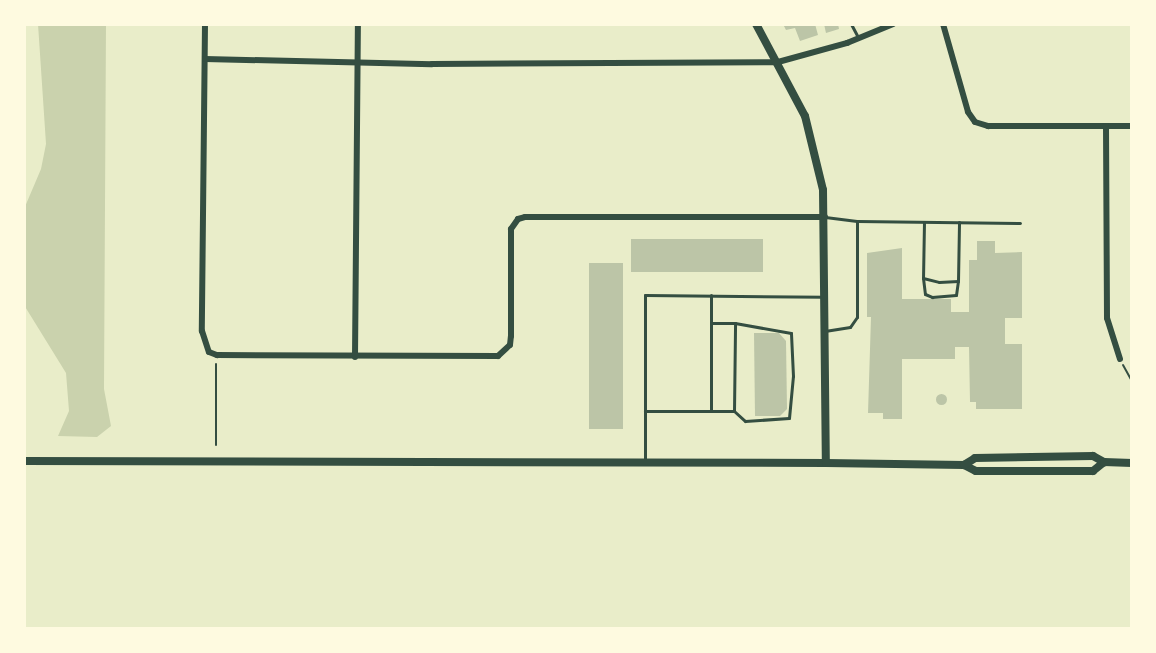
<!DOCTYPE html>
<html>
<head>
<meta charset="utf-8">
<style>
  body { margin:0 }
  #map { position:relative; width:1156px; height:653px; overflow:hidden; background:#e9edc9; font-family:"Varela Round",sans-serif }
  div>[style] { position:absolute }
  .green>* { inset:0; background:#cad2ad }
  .building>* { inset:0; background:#bcc5a7; transform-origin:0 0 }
  .round { border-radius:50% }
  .path>* { height:2px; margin:-1px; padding:0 1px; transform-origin:1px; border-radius:1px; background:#344e41 }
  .service>* { height:3px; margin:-1.5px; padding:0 1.5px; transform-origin:1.5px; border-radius:1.5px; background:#344e41 }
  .minor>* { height:6px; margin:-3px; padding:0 3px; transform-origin:3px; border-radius:3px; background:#344e41 }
  .tertiary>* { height:8px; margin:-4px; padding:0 4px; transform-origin:4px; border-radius:4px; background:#344e41 }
  .secondary>* { height:8px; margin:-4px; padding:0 4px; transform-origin:4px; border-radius:4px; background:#344e41 }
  span { translate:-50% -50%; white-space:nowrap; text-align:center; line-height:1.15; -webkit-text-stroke:6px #fefae0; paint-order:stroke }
  .frame { position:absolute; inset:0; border:26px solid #fefae0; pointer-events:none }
</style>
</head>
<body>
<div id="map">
  <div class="green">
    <div style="clip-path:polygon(38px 24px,106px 24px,104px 389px,111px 426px,97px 437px,58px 436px,69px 411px,66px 373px,24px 305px,24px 209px,41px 169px,46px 144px)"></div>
  </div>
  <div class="building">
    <div style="clip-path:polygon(783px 24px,815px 24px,818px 35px,800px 41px,795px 28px,786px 30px)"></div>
    <div style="clip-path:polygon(824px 24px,838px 24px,839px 29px,826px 33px)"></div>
    <div style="left:631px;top:239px;width:132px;height:33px"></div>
    <div style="clip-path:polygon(977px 241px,995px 241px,995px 253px,1022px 252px,1022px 318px,1005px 318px,1005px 344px,1022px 344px,1022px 409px,976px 409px,976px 402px,970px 402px,969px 347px,955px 347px,955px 359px,902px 359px,902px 419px,883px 419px,883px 413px,868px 413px,871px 317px,867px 317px,867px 253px,902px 248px,902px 299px,951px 299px,951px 312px,969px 312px,969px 260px,977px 260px)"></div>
    <div style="left:589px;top:263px;width:34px;height:166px"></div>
    <div style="clip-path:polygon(754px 333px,779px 333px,786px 341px,787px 409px,780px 416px,755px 416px)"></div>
    <div class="round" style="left:935.5px;top:393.5px;width:11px;height:11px"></div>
  </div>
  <div class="path">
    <div style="left:1123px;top:365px;width:18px;rotate:61deg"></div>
    <div style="left:216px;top:445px;width:81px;rotate:-90deg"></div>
  </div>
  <div class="service">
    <div style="left:851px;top:24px;width:15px;rotate:62deg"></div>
    <div style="left:825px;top:217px;width:32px;rotate:7deg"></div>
    <div style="left:857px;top:221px;width:96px;rotate:90deg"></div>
    <div style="left:857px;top:317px;width:12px;rotate:125deg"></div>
    <div style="left:850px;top:327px;width:24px;rotate:171deg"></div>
    <div style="left:857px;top:221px;width:163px;rotate:0.7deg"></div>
    <div style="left:924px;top:222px;width:56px;rotate:91deg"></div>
    <div style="left:923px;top:278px;width:16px;rotate:14deg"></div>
    <div style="left:939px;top:282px;width:19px;rotate:-3deg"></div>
    <div style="left:958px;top:281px;width:59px;rotate:-89deg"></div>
    <div style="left:923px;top:278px;width:16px;rotate:83deg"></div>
    <div style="left:925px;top:294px;width:8px;rotate:23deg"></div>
    <div style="left:932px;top:297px;width:24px;rotate:-5deg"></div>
    <div style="left:956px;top:295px;width:14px;rotate:-82deg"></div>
    <div style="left:645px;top:411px;width:89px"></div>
    <div style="left:734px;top:411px;width:88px;rotate:-89.3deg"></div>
    <div style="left:735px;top:323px;width:24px;rotate:180deg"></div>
    <div style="left:711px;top:323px;width:28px;rotate:-90deg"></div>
    <div style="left:711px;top:411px;width:88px;rotate:-90deg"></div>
    <div style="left:734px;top:411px;width:15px;rotate:42deg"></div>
    <div style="left:745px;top:421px;width:44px;rotate:-3.9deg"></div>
    <div style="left:789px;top:418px;width:42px;rotate:-84.6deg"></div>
    <div style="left:793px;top:376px;width:43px;rotate:-92.7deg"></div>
    <div style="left:791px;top:333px;width:57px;rotate:-169.9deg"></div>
    <div style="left:645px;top:461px;width:166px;rotate:-90deg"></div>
    <div style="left:645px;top:295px;width:179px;rotate:0.6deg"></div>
  </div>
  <div class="minor">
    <div style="left:205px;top:24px;width:307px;rotate:90.6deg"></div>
    <div style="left:202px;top:331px;width:22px;rotate:72deg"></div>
    <div style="left:209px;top:352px;width:9px;rotate:21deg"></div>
    <div style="left:217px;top:355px;width:281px;rotate:0.2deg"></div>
    <div style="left:498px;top:356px;width:16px;rotate:-43deg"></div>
    <div style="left:510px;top:345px;width:9px;rotate:-84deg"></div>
    <div style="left:511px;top:336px;width:107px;rotate:-90deg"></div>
    <div style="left:511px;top:229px;width:12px;rotate:-55deg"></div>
    <div style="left:518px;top:219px;width:7px;rotate:-16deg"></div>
    <div style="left:525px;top:217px;width:300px"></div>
    <div style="left:943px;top:24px;width:91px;rotate:74.1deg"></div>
    <div style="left:968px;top:112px;width:12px;rotate:55deg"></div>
    <div style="left:975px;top:122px;width:14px;rotate:17deg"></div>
    <div style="left:988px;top:126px;width:144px"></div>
    <div style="left:205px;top:59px;width:227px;rotate:1.3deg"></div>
    <div style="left:432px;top:64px;width:346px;rotate:-0.3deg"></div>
    <div style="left:778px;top:62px;width:72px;rotate:-15.4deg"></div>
    <div style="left:847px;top:43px;width:50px;rotate:-22.4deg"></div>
    <div style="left:1106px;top:126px;width:192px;rotate:89.7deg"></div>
    <div style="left:1107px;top:318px;width:43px;rotate:72.4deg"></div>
    <div style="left:355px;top:357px;width:333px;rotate:-89.5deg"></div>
  </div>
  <div class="tertiary">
    <div style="left:756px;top:24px;width:104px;rotate:62deg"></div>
    <div style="left:805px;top:116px;width:76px;rotate:76.3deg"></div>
    <div style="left:823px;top:190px;width:273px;rotate:89.4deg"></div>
  </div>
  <div class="secondary">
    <div style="left:24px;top:461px;width:802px;rotate:0.14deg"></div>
    <div style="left:826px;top:463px;width:138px;rotate:0.8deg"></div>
    <div style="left:964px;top:465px;width:13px;rotate:27deg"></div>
    <div style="left:976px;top:471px;width:117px"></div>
    <div style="left:1093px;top:471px;width:14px;rotate:-39deg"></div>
    <div style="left:964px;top:465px;width:13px;rotate:-32deg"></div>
    <div style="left:975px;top:458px;width:118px;rotate:-1deg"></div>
    <div style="left:1093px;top:456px;width:13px;rotate:29deg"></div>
    <div style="left:1104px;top:462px;width:28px;rotate:2deg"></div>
  </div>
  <div class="frame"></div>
</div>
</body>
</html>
